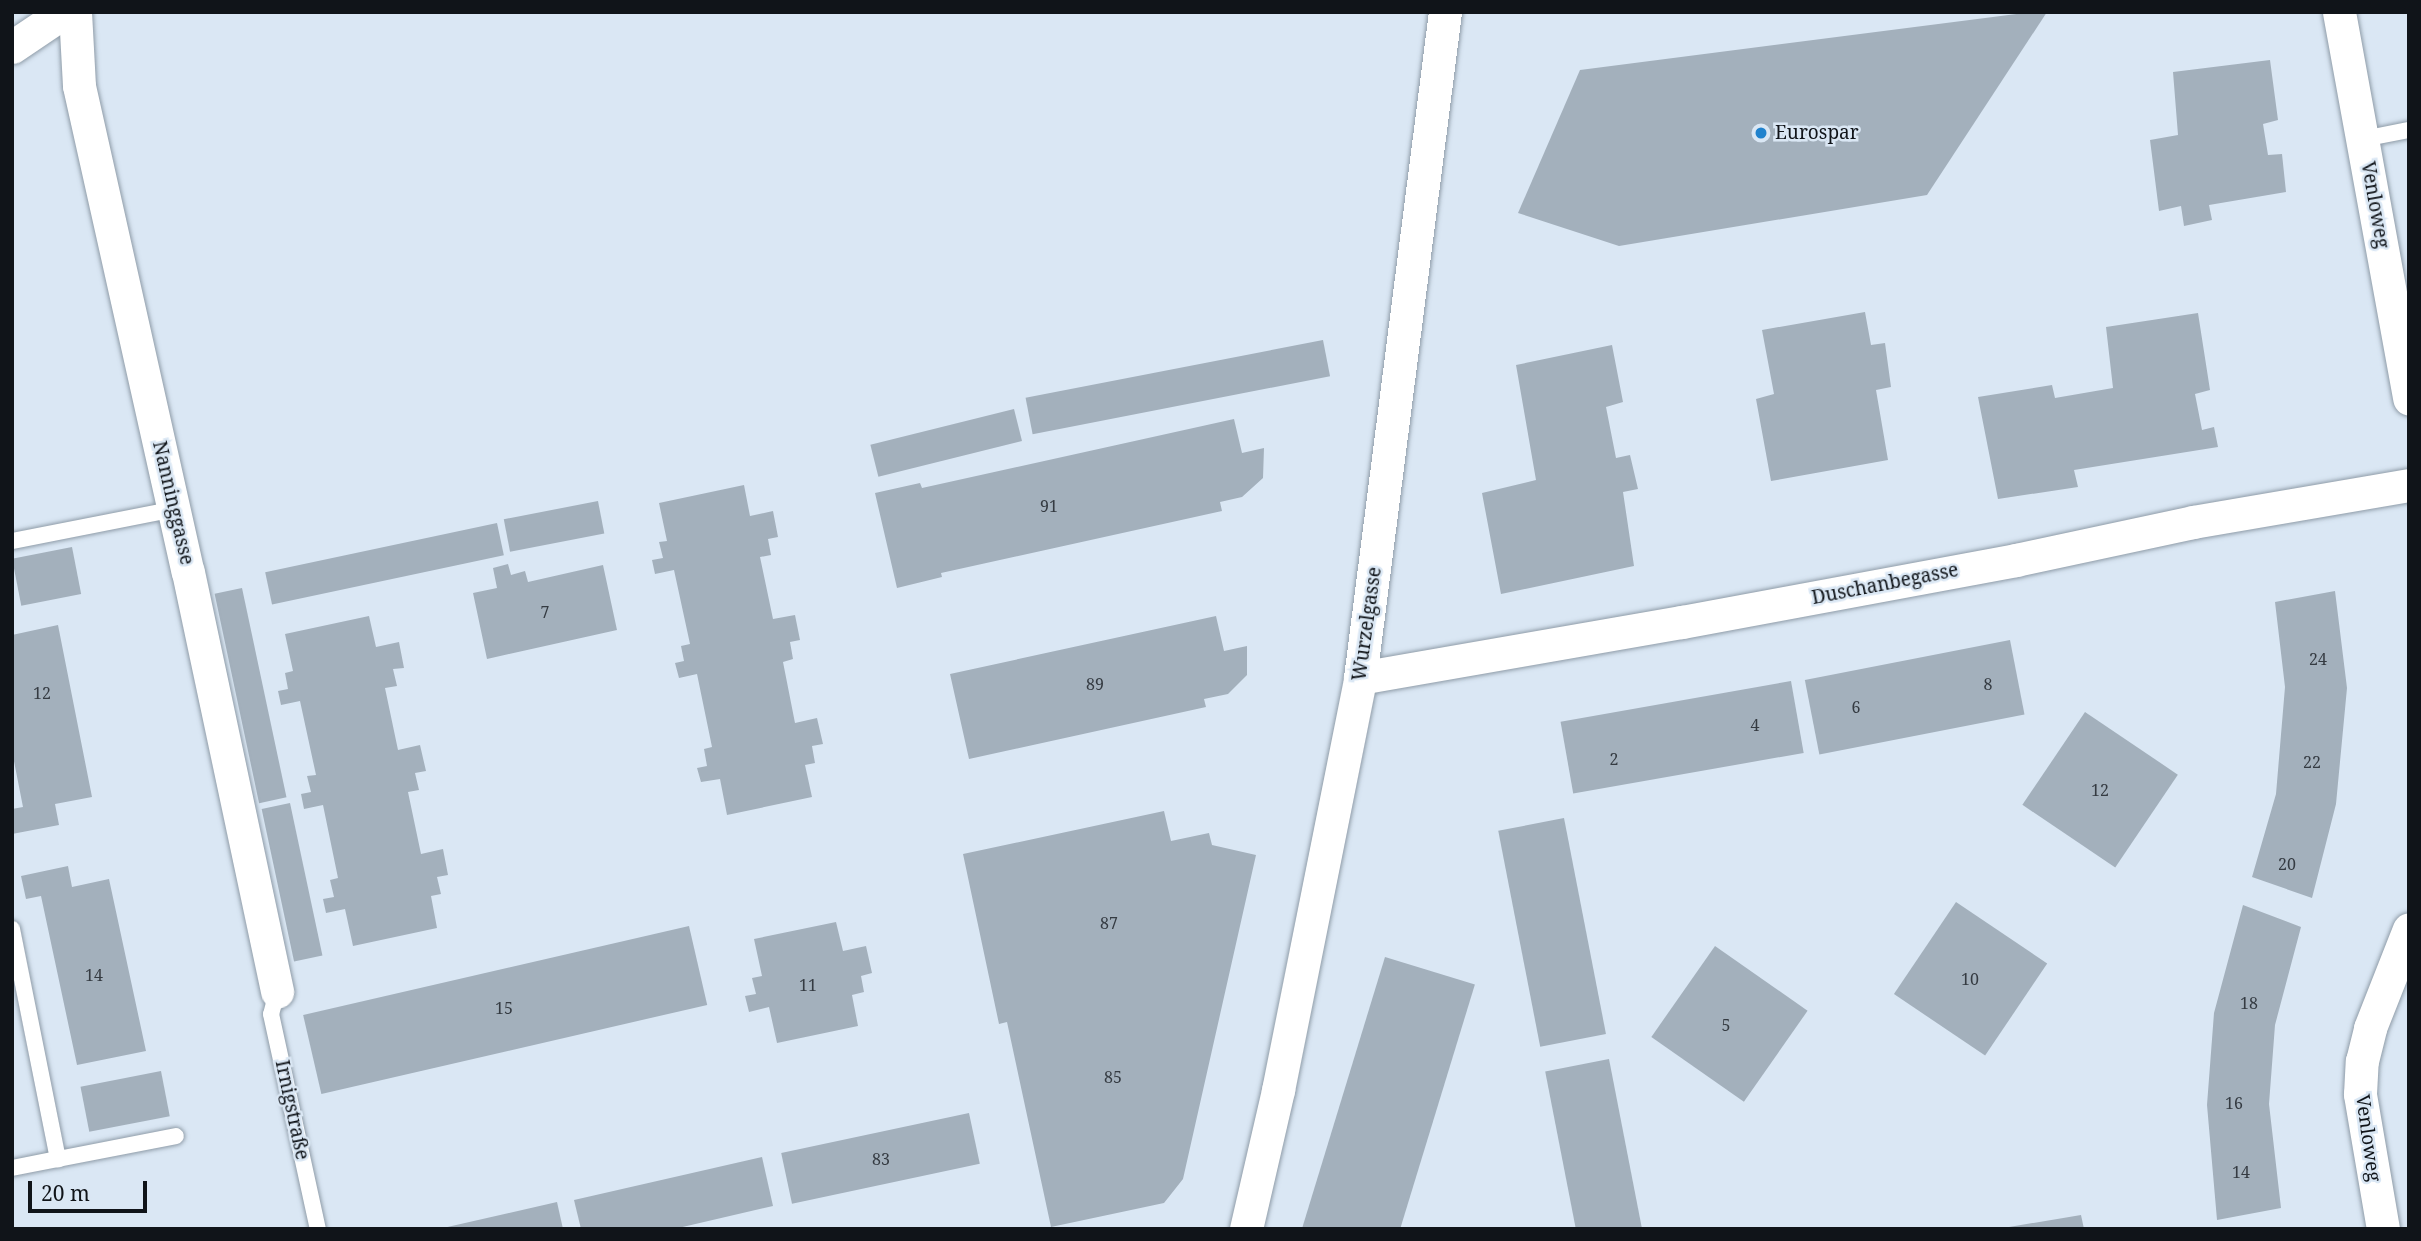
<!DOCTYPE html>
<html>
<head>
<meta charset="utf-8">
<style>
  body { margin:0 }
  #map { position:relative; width:2421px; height:1241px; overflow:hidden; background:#dae7f4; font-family:"Noto Serif",serif }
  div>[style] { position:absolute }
  .building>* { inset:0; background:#a3b0bc; transform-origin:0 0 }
  .roads { filter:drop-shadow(0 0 2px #8f9ca8) drop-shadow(0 0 2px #8f9ca8) }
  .service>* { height:16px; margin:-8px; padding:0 8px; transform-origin:8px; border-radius:8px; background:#fff }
  .minor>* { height:33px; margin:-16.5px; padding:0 16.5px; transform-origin:16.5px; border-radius:16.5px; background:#fff }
  .dots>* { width:19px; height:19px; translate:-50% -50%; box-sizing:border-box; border:4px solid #dae7f4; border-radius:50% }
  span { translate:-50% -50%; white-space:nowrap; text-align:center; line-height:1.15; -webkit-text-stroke:5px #dae7f4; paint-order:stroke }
  .number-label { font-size:16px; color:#353b42 }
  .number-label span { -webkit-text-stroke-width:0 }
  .poi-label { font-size:19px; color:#101419 }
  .left { translate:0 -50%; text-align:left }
  .street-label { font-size:19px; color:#101419 }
  .frame { position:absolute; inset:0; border:14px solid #101419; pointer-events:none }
  .scale { position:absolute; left:28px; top:1181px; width:119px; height:32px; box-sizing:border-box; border:4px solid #101419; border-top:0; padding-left:9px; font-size:21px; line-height:24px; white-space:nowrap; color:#101419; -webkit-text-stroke:5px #dae7f4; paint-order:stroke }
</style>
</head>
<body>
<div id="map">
  <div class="building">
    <div style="clip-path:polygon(2032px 12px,2047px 12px,1927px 195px,1619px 246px,1518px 213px,1580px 70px)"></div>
    <div style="clip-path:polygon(2270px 60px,2278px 120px,2263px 124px,2268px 155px,2282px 154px,2286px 192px,2209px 205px,2212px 220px,2184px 226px,2181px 206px,2159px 211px,2150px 140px,2178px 135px,2173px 72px)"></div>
    <div style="clip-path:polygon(1865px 312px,1871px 345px,1885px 343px,1891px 387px,1876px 390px,1888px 460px,1771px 481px,1756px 399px,1774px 394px,1762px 330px)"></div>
    <div style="clip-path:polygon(2198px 313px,2210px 390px,2195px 394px,2202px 430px,2214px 427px,2218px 447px,2074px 470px,2078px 487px,1998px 499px,1978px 397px,2052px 385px,2055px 398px,2113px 388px,2106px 327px)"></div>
    <div style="left:1323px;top:340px;width:37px;height:303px;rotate:79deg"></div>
    <div style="clip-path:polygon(1612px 345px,1623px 402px,1606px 407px,1616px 458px,1630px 455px,1638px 489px,1623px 492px,1634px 566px,1501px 594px,1482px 493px,1536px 480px,1516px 365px)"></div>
    <div style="left:1014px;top:409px;width:33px;height:148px;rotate:76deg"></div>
    <div style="clip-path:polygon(1234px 419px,1242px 453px,1264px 448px,1263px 478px,1242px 497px,1220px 502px,1222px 511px,941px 573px,942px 577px,897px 588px,875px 493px,920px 483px,922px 488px)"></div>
    <div style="clip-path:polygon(744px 485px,750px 516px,773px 511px,778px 537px,768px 539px,771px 555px,760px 557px,773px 619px,795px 615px,800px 640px,790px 642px,793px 659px,783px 662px,795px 723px,817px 718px,823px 744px,812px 746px,815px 763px,805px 765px,812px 797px,727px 815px,720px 779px,701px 782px,697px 768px,707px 766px,704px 749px,712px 747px,697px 674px,679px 678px,675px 663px,684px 661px,681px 646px,690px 644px,674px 570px,655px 574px,652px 560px,663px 558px,659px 542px,667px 541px,659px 503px)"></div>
    <div style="left:598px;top:501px;width:33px;height:96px;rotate:79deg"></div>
    <div style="left:497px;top:523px;width:33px;height:237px;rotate:78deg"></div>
    <div style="left:72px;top:547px;width:48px;height:61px;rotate:79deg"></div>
    <div style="clip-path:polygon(508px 564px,511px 575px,525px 571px,528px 582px,603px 565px,617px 630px,487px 659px,473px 593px,497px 588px,493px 568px)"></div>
    <div style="left:242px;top:588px;width:214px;height:28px;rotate:78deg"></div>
    <div style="clip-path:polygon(2335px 591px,2347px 688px,2336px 804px,2312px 898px,2252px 877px,2276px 794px,2285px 687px,2275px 602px)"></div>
    <div style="clip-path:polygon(369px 616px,376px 647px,399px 642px,404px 668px,393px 669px,397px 686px,385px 688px,398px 750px,420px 745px,426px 771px,415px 773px,419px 790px,408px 792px,421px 854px,443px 849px,448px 875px,437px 877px,441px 894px,431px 896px,437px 928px,353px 946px,345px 909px,326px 913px,323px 899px,334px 897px,330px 880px,338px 878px,323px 805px,304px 809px,301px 794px,311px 792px,307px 776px,316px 775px,300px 701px,281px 705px,278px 691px,288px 689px,285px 673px,293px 671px,285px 634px)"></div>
    <div style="clip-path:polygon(1216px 616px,1224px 651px,1247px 646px,1247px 675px,1228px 694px,1204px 699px,1206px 707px,969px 759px,950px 674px)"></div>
    <div style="clip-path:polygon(58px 625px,92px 797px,55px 804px,59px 825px,12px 834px,12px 809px,23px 807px,12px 751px,12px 635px)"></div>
    <div style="left:2010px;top:640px;width:76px;height:209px;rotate:79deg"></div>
    <div style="left:1791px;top:681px;width:73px;height:234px;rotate:80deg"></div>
    <div style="left:2085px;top:712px;width:112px;height:112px;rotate:34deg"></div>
    <div style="left:290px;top:803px;width:156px;height:29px;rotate:78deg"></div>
    <div style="clip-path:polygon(1164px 811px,1171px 841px,1209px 833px,1212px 845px,1256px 855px,1183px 1179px,1164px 1203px,1051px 1227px,1007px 1022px,999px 1024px,963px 854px)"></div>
    <div style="left:1564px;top:818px;width:220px;height:67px;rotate:79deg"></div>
    <div style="clip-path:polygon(68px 866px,72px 887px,109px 879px,146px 1051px,77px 1065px,41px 896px,26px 899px,21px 876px)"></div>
    <div style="left:1956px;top:902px;width:110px;height:111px;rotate:34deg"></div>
    <div style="clip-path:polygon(2243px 905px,2301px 927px,2275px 1025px,2269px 1104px,2281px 1208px,2217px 1220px,2207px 1105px,2214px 1013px)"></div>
    <div style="clip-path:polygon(836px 922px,843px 951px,866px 946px,872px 973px,861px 976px,864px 992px,852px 995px,858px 1026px,777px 1043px,769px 1007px,749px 1012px,745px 996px,756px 994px,752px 978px,762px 976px,754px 939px)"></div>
    <div style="left:689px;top:926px;width:81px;height:396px;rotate:77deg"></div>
    <div style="left:1715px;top:946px;width:113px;height:111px;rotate:35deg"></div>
    <div style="left:1385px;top:957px;width:94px;height:283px;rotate:17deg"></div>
    <div style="left:1609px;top:1059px;width:173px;height:65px;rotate:79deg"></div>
    <div style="left:161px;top:1071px;width:46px;height:82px;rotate:79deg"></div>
    <div style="left:969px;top:1113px;width:52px;height:192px;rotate:78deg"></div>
    <div style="clip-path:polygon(762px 1157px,773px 1206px,674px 1229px,581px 1229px,574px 1200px)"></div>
    <div style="clip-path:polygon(557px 1202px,563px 1229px,443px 1229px,443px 1228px)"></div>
    <div style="clip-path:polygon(2081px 1215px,2084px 1229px,2009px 1229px,2009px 1227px)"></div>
  </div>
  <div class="roads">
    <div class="service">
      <div style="left:2363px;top:139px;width:47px;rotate:-11.1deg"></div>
      <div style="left:12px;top:541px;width:166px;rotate:-11.1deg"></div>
      <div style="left:12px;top:929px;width:235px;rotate:78.7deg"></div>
      <div style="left:58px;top:1159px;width:120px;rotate:-11deg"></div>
      <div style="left:277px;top:992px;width:23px;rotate:105deg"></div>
      <div style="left:271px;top:1014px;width:220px;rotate:77.7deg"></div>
      <div style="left:12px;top:1168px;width:47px;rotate:-11.1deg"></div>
    </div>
    <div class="minor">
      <div style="left:75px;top:12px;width:74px;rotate:86.9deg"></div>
      <div style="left:79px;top:86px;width:498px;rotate:77.4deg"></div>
      <div style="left:188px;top:572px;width:429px;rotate:78deg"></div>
      <div style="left:2339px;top:12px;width:393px;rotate:79.7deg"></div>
      <div style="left:12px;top:47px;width:63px;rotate:-33.9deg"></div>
      <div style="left:1360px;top:678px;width:327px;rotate:-9.9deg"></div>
      <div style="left:1682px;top:622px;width:340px;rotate:-10.5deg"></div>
      <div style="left:2016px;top:560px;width:181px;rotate:-12.1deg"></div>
      <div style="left:2193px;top:522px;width:219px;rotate:-9.7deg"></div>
      <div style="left:1246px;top:1229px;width:143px;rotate:-77deg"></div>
      <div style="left:1278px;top:1090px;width:420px;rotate:-78.7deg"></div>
      <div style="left:1360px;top:678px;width:671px;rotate:-82.73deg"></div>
      <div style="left:2383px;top:1229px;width:137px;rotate:-99.7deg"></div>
      <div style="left:2360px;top:1094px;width:33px;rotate:-87deg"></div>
      <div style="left:2362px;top:1061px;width:34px;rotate:-76deg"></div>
      <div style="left:2370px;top:1028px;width:106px;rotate:-68.5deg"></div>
    </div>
  </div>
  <div class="dots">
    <div style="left:1761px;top:133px;background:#2082cd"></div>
  </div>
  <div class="number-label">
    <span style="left:1049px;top:506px">91</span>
    <span style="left:545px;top:612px">7</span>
    <span style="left:2318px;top:659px">24</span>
    <span style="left:1095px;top:684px">89</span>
    <span style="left:1988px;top:684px">8</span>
    <span style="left:42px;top:693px">12</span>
    <span style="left:1856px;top:707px">6</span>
    <span style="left:1755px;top:725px">4</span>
    <span style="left:1614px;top:759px">2</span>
    <span style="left:2312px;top:762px">22</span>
    <span style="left:2100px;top:790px">12</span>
    <span style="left:2287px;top:864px">20</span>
    <span style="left:1109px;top:923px">87</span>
    <span style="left:94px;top:975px">14</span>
    <span style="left:1970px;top:979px">10</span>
    <span style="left:808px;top:985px">11</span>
    <span style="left:2249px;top:1003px">18</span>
    <span style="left:504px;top:1008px">15</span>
    <span style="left:1726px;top:1025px">5</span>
    <span style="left:1113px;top:1077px">85</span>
    <span style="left:2234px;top:1103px">16</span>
    <span style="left:881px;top:1159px">83</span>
    <span style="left:2241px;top:1172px">14</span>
  </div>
  <div class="poi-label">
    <span class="left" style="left:1775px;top:133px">Eurospar</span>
  </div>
  <div class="street-label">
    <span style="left:2375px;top:205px;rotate:80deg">Venloweg</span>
    <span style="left:173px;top:503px;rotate:77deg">Nanninggasse</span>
    <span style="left:1885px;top:584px;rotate:-11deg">Duschanbegasse</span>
    <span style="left:1367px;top:624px;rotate:-82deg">Wurzelgasse</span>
    <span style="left:292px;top:1110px;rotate:78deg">Irnigstraße</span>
    <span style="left:2368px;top:1138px;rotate:82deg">Venloweg</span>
  </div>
  <div class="frame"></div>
  <div class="scale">20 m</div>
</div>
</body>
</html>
